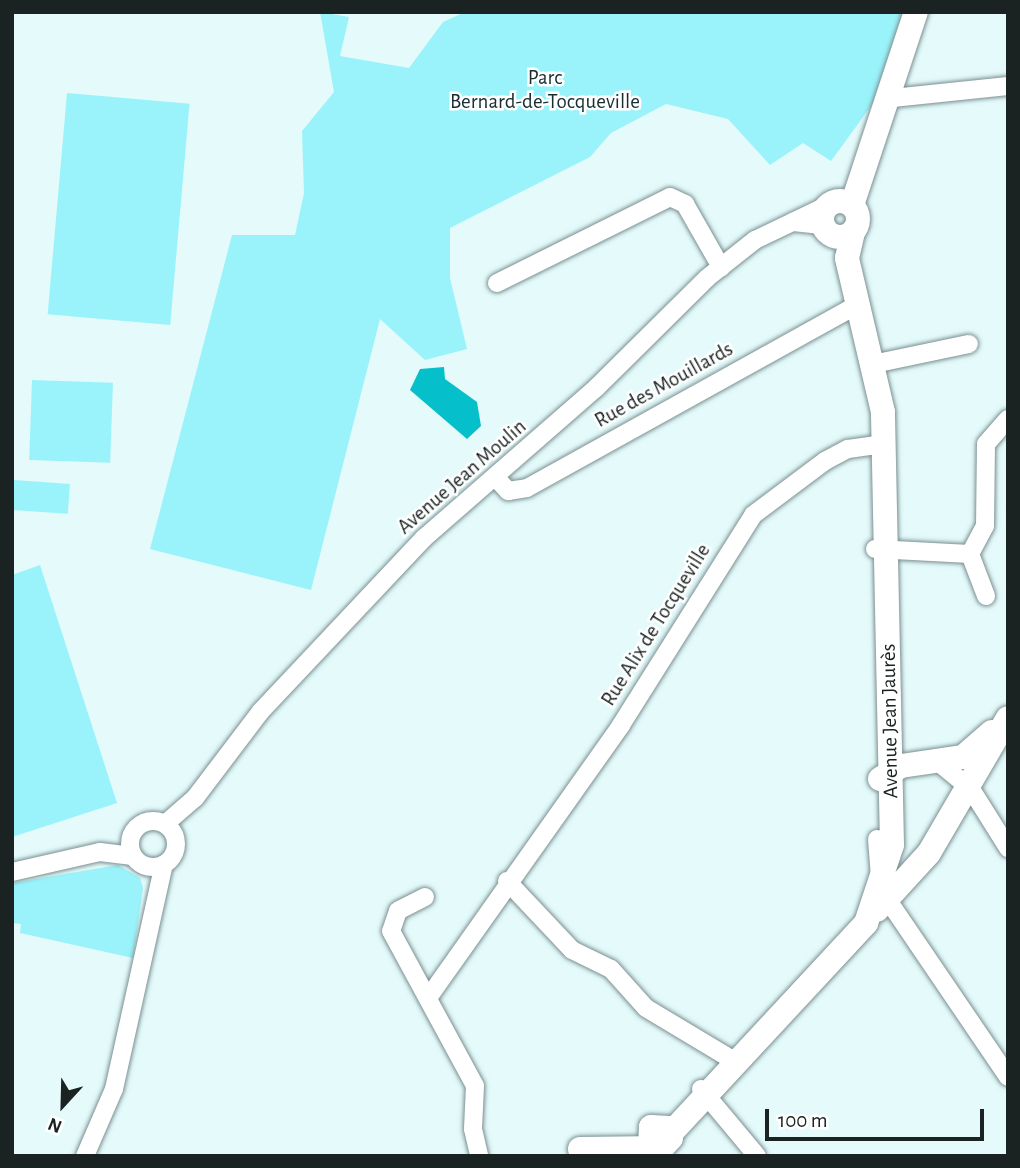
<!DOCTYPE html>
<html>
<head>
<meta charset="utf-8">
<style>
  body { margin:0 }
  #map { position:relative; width:1020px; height:1168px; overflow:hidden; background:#e4fafb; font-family:"Alegreya Sans",sans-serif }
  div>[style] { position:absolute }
  .green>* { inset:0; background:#9af3fa; transform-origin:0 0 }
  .water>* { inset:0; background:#05c0ca }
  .roads { filter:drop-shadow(0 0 2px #7b8f91) drop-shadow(0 0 2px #7b8f91) }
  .street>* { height:18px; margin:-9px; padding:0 9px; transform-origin:9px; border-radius:9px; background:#fff }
  .street>.ring { margin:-9px; padding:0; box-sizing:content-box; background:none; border:18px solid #fff; border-radius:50% }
  .secondary>* { height:24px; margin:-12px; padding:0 12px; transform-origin:12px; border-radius:12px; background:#fff }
  .secondary>.ring { margin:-12px; padding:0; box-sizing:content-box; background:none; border:24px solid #fff; border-radius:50% }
  span { translate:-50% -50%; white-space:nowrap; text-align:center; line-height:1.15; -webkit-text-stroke:5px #fff; paint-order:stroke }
  .park-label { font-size:21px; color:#162e30 }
  .street-label { font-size:21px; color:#1a2222 }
  .frame { position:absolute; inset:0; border:14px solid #1a2222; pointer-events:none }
  .north { position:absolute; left:28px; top:1070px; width:70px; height:70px; -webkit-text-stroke:5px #fff; paint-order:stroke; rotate:202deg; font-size:19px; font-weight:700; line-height:28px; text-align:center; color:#1a2222 }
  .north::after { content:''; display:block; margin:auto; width:24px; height:32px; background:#1a2222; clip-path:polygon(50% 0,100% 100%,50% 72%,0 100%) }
  .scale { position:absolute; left:765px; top:1109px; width:219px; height:32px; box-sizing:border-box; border:4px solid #1a2222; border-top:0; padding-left:9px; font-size:21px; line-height:24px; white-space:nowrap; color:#1a2222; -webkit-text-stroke:5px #fff; paint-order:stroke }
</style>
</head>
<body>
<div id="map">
  <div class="green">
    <div style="clip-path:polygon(320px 12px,349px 17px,340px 56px,409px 68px,443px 22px,465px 12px,907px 12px,874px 102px,831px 161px,803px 143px,770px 165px,728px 119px,666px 104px,611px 133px,590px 157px,450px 228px,450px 278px,467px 349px,425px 360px,380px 319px,311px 590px,150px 549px,232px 235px,295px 235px,304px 193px,302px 131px,334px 92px)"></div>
    <div style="left:67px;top:93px;width:123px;height:222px;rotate:5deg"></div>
    <div style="left:32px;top:380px;width:81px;height:80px;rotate:2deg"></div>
    <div style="left:14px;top:480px;width:56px;height:30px;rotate:4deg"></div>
    <div style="clip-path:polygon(40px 565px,117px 803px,12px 837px,12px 575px)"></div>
    <div style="clip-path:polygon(118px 865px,140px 878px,143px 888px,133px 958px,20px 933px,21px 924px,12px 923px,12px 883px)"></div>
  </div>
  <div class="water">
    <div style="clip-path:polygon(444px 367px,445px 379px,477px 402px,481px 426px,467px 439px,410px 390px,420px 369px)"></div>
  </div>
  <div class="roads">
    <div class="street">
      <div style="left:892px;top:98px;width:117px;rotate:-5.9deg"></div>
      <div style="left:793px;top:222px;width:29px;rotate:6deg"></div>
      <div style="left:497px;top:283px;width:193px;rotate:-26.4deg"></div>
      <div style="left:670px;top:197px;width:17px;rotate:25deg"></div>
      <div style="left:685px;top:204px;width:73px;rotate:60.3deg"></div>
      <div style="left:873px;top:364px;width:98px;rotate:-11.8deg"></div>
      <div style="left:496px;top:478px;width:18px;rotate:47deg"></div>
      <div style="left:508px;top:491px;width:19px;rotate:-9deg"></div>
      <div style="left:527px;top:488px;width:376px;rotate:-29deg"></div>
      <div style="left:875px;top:549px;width:95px;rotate:3deg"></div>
      <div style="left:970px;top:554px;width:32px;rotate:-62deg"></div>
      <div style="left:985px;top:526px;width:82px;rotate:-89.3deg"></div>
      <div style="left:986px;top:444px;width:33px;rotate:-49deg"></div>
      <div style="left:970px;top:554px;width:45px;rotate:69.1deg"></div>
      <div style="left:937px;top:761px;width:44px;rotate:39.5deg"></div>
      <div style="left:971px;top:789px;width:70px;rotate:57.9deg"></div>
      <div class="ring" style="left:130px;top:821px;width:28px;height:28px"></div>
      <div style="left:165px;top:824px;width:40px;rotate:-41deg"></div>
      <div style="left:195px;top:798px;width:109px;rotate:-52.8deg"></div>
      <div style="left:261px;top:711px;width:238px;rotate:-46.7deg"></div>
      <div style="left:424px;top:538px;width:228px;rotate:-41.1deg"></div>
      <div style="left:596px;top:388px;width:156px;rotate:-44.7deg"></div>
      <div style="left:707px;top:278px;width:61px;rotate:-38.4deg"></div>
      <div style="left:755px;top:240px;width:79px;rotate:-25.6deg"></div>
      <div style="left:877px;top:839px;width:51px;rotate:85.5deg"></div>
      <div style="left:881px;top:890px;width:226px;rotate:55.8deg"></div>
      <div style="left:12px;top:872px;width:90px;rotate:-12.8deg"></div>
      <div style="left:100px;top:852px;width:33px;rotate:7deg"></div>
      <div style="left:507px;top:881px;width:95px;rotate:46.7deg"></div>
      <div style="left:572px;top:950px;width:43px;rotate:26deg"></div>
      <div style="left:611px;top:969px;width:52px;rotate:48.1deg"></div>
      <div style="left:646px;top:1008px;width:105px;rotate:31deg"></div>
      <div style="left:425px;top:897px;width:30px;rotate:153deg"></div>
      <div style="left:398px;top:911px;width:21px;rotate:109deg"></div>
      <div style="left:391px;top:931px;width:176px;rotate:61.5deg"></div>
      <div style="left:475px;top:1086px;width:43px;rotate:92.7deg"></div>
      <div style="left:473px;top:1129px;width:28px;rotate:77deg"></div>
      <div style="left:428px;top:998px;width:334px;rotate:-54.7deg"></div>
      <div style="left:621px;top:725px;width:248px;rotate:-57.8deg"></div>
      <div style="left:753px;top:515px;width:90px;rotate:-36.9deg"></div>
      <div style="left:825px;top:461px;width:26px;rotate:-28deg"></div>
      <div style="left:848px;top:449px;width:36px;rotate:-8deg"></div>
      <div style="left:701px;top:1089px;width:87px;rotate:50.1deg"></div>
      <div style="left:85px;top:1156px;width:73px;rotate:-66.6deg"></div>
      <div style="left:114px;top:1089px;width:230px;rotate:-77.5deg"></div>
    </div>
    <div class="secondary">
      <div class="ring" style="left:822px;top:201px;width:12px;height:12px"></div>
      <div style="left:852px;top:205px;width:203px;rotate:-71.7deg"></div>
      <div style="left:880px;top:779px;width:25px;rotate:-32deg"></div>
      <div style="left:901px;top:766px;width:63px;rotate:-8.3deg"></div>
      <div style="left:963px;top:757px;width:38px;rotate:-41deg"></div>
      <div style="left:877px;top:910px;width:77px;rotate:-47.6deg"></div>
      <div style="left:929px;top:853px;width:156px;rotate:-59.7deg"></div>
      <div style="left:671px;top:1133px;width:287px;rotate:-47.1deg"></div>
      <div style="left:866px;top:923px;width:82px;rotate:-71.6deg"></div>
      <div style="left:892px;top:845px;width:433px;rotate:-91.2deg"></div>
      <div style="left:883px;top:412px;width:158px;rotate:-103.2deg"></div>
      <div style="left:847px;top:258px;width:27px;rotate:-77deg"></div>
      <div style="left:580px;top:1149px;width:82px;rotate:-0.7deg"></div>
      <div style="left:662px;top:1148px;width:13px;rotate:-48deg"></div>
      <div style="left:671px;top:1138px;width:10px;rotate:-101deg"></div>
      <div style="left:669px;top:1128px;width:18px;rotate:-177deg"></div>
      <div style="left:651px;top:1127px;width:17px;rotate:93deg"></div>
    </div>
  </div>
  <div class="park-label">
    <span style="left:545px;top:90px">Parc<br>Bernard-de-Tocqueville</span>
  </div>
  <div class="street-label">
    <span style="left:664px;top:385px;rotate:-29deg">Rue des Mouillards</span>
    <span style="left:462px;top:477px;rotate:-41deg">Avenue Jean Moulin</span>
    <span style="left:656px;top:625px;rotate:-58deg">Rue Alix de Tocqueville</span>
    <span style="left:890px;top:721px;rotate:-91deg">Avenue Jean Jaurès</span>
  </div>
  <div class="frame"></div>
  <div class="north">N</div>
  <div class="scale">100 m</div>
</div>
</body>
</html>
